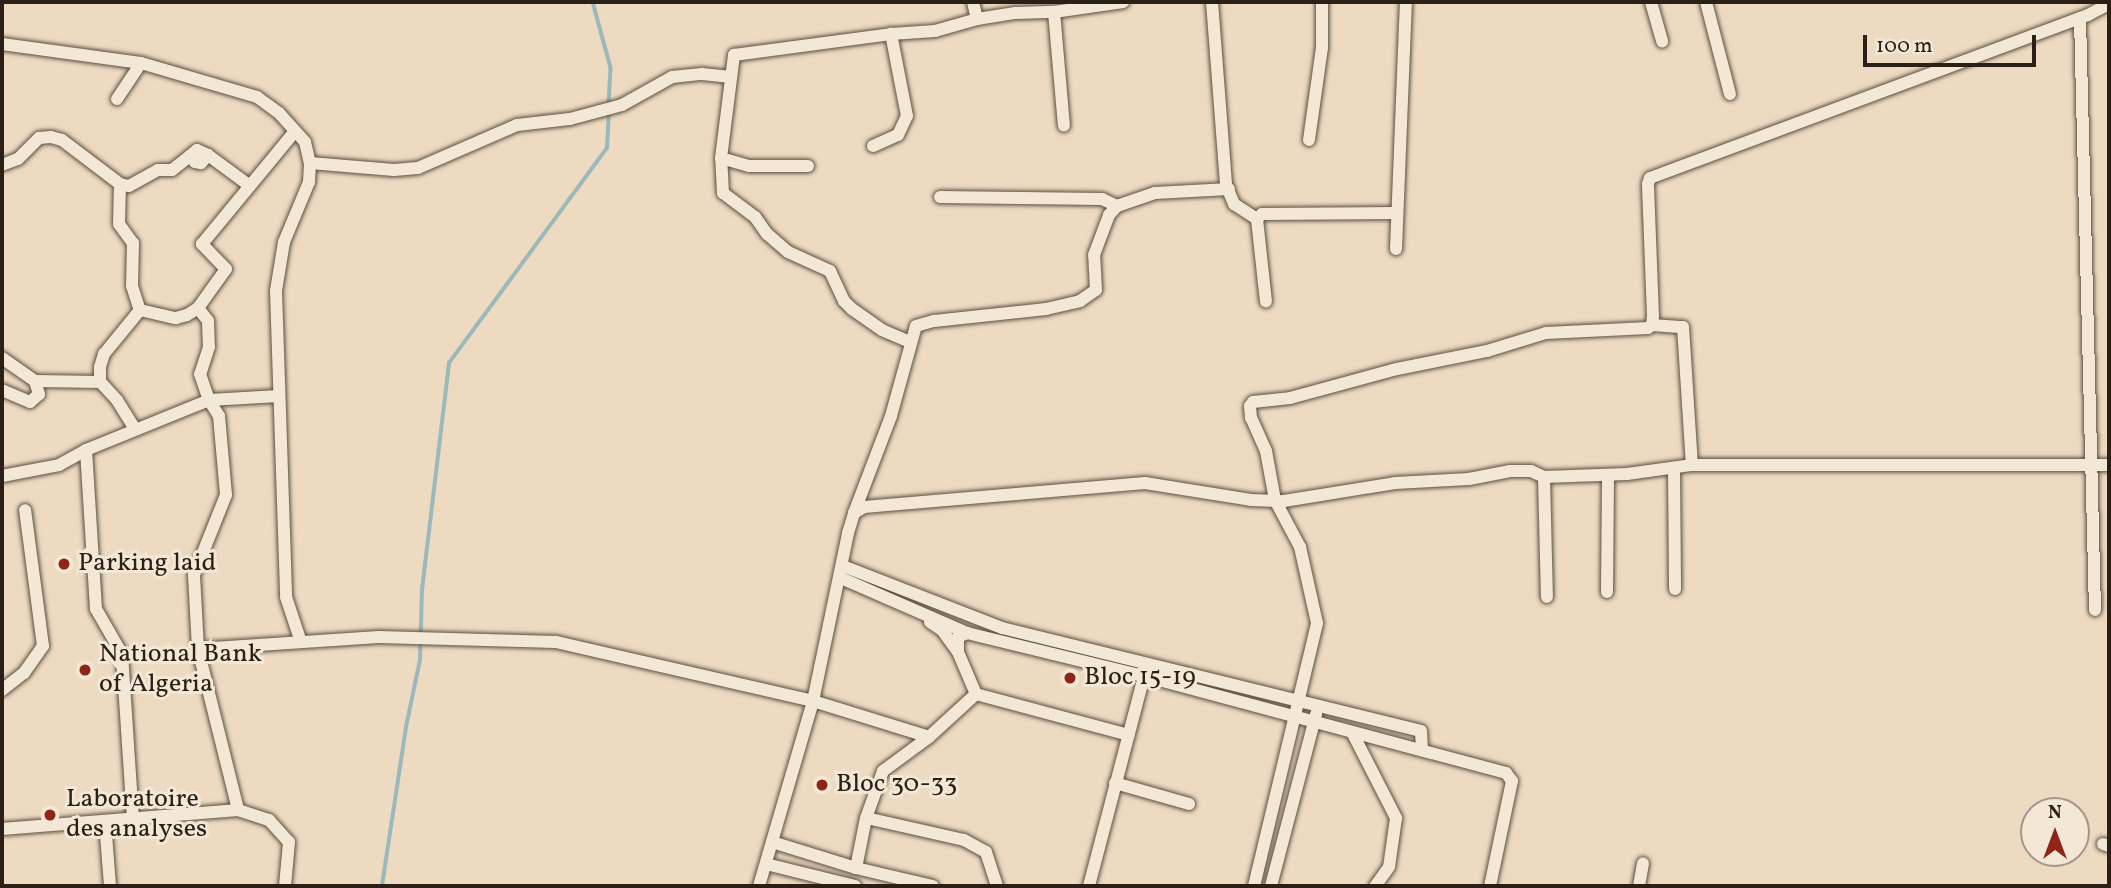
<!DOCTYPE html>
<html>
<head>
<meta charset="utf-8">
<style>
  body { margin:0 }
  #map { position:relative; width:2111px; height:888px; overflow:hidden; background:#eddac0; font-family:Vollkorn,serif }
  div>[style] { position:absolute }
  .stream>* { height:3.5px; margin:-1.75px; padding:0 1.75px; transform-origin:1.75px; border-radius:1.75px; background:#9bb9ba }
  .roads { filter:drop-shadow(0 0 2px #5b4e40) drop-shadow(0 0 2px #5b4e40) }
  .minor>* { height:12px; margin:-6px; padding:0 6px; transform-origin:6px; border-radius:6px; background:#f3e7d6 }
  .dots>* { width:19px; height:19px; translate:-50% -50%; box-sizing:border-box; border:4px solid #f3e7d6; border-radius:50% }
  span { translate:-50% -50%; white-space:nowrap; text-align:center; line-height:1.15; -webkit-text-stroke:6px #f3e7d6; paint-order:stroke }
  .poi-label { font-size:26px; color:#2a2016 }
  .left { translate:0 -50%; text-align:left }
  .frame { position:absolute; inset:0; border:4px solid #2a2016; pointer-events:none }
  .north { position:absolute; left:2020px; top:797px; width:70px; height:70px; box-sizing:border-box; background:#f3e7d6; border:2px solid #a39789; border-radius:50%; rotate:0deg; font-size:19px; font-weight:700; line-height:28px; text-align:center; color:#2a2016 }
  .north::after { content:''; display:block; margin:auto; width:24px; height:32px; background:#8f2418; clip-path:polygon(50% 0,100% 100%,50% 72%,0 100%) }
  .scale { position:absolute; left:1863px; top:35px; width:173px; height:32px; box-sizing:border-box; border:4px solid #2a2016; border-top:0; padding-left:9px; font-size:21px; line-height:24px; white-space:nowrap; color:#2a2016; -webkit-text-stroke:5px #f3e7d6; paint-order:stroke }
</style>
</head>
<body>
<div id="map">
  <div class="stream">
    <div style="left:593px;top:2px;width:68px;rotate:74.7deg"></div>
    <div style="left:611px;top:68px;width:36px;rotate:93deg"></div>
    <div style="left:382px;top:886px;width:161px;rotate:-81.4deg"></div>
    <div style="left:406px;top:727px;width:68px;rotate:-78.2deg"></div>
    <div style="left:420px;top:660px;width:70px;rotate:-88.4deg"></div>
    <div style="left:422px;top:590px;width:229px;rotate:-83.2deg"></div>
    <div style="left:449px;top:363px;width:267px;rotate:-53.7deg"></div>
    <div style="left:607px;top:148px;width:36px;rotate:-87deg"></div>
  </div>
  <div class="roads">
    <div class="minor">
      <div style="left:973px;top:2px;width:17px;rotate:77deg"></div>
      <div style="left:1212px;top:2px;width:184px;rotate:85.6deg"></div>
      <div style="left:1226px;top:185px;width:21px;rotate:67deg"></div>
      <div style="left:1234px;top:204px;width:27px;rotate:33deg"></div>
      <div style="left:1257px;top:219px;width:7px;rotate:-45deg"></div>
      <div style="left:1262px;top:214px;width:135px;rotate:-0.4deg"></div>
      <div style="left:1651px;top:2px;width:41px;rotate:74.2deg"></div>
      <div style="left:1706px;top:2px;width:95px;rotate:75.4deg"></div>
      <div style="left:1054px;top:12px;width:114px;rotate:85deg"></div>
      <div style="left:2080px;top:18px;width:592px;rotate:88.55deg"></div>
      <div style="left:2px;top:44px;width:140px;rotate:7.8deg"></div>
      <div style="left:141px;top:63px;width:121px;rotate:16.3deg"></div>
      <div style="left:257px;top:97px;width:27px;rotate:36deg"></div>
      <div style="left:279px;top:113px;width:39px;rotate:48deg"></div>
      <div style="left:305px;top:142px;width:22px;rotate:77deg"></div>
      <div style="left:310px;top:163px;width:19px;rotate:93deg"></div>
      <div style="left:309px;top:182px;width:65px;rotate:112.6deg"></div>
      <div style="left:284px;top:242px;width:50px;rotate:99.3deg"></div>
      <div style="left:276px;top:291px;width:306px;rotate:88.1deg"></div>
      <div style="left:286px;top:597px;width:47px;rotate:71.6deg"></div>
      <div style="left:117px;top:99px;width:43px;rotate:-56.3deg"></div>
      <div style="left:1309px;top:140px;width:93px;rotate:-82deg"></div>
      <div style="left:1322px;top:48px;width:46px;rotate:-90deg"></div>
      <div style="left:873px;top:146px;width:27px;rotate:-24deg"></div>
      <div style="left:898px;top:135px;width:21px;rotate:-65deg"></div>
      <div style="left:907px;top:116px;width:84px;rotate:-101deg"></div>
      <div style="left:208px;top:155px;width:52px;rotate:36.4deg"></div>
      <div style="left:721px;top:158px;width:29px;rotate:16deg"></div>
      <div style="left:749px;top:166px;width:59px"></div>
      <div style="left:310px;top:163px;width:84px;rotate:4.8deg"></div>
      <div style="left:394px;top:170px;width:24px;rotate:-5deg"></div>
      <div style="left:418px;top:168px;width:108px;rotate:-23.5deg"></div>
      <div style="left:517px;top:125px;width:53px;rotate:-6.5deg"></div>
      <div style="left:570px;top:119px;width:54px;rotate:-15.1deg"></div>
      <div style="left:622px;top:105px;width:57px;rotate:-29.2deg"></div>
      <div style="left:672px;top:77px;width:30px;rotate:-6deg"></div>
      <div style="left:702px;top:74px;width:29px;rotate:6deg"></div>
      <div style="left:2px;top:165px;width:17px;rotate:-21deg"></div>
      <div style="left:18px;top:159px;width:30px;rotate:-45deg"></div>
      <div style="left:39px;top:138px;width:12px;rotate:-5deg"></div>
      <div style="left:51px;top:137px;width:11px;rotate:15deg"></div>
      <div style="left:62px;top:140px;width:73px;rotate:37.2deg"></div>
      <div style="left:120px;top:184px;width:9px;rotate:13deg"></div>
      <div style="left:129px;top:186px;width:33px;rotate:-29deg"></div>
      <div style="left:158px;top:170px;width:14px"></div>
      <div style="left:172px;top:170px;width:23px;rotate:-38deg"></div>
      <div style="left:190px;top:156px;width:9px;rotate:-41deg"></div>
      <div style="left:197px;top:150px;width:12px;rotate:24deg"></div>
      <div style="left:208px;top:155px;width:11px;rotate:131deg"></div>
      <div style="left:201px;top:163px;width:6px;rotate:-171deg"></div>
      <div style="left:195px;top:162px;width:8px;rotate:-130deg"></div>
      <div style="left:120px;top:184px;width:40px;rotate:91.4deg"></div>
      <div style="left:119px;top:224px;width:24px;rotate:54deg"></div>
      <div style="left:133px;top:243px;width:43px;rotate:91.3deg"></div>
      <div style="left:132px;top:286px;width:25px;rotate:72deg"></div>
      <div style="left:140px;top:310px;width:37px;rotate:13deg"></div>
      <div style="left:176px;top:318px;width:11px;rotate:-15deg"></div>
      <div style="left:187px;top:315px;width:13px;rotate:-32deg"></div>
      <div style="left:198px;top:308px;width:48px;rotate:-54.3deg"></div>
      <div style="left:226px;top:269px;width:35px;rotate:-134deg"></div>
      <div style="left:202px;top:244px;width:146px;rotate:-50.5deg"></div>
      <div style="left:940px;top:197px;width:162px;rotate:0.7deg"></div>
      <div style="left:1102px;top:199px;width:17px;rotate:25deg"></div>
      <div style="left:1257px;top:219px;width:83px;rotate:83.8deg"></div>
      <div style="left:1396px;top:249px;width:247px;rotate:-87.7deg"></div>
      <div style="left:198px;top:308px;width:16px;rotate:52deg"></div>
      <div style="left:208px;top:321px;width:26px;rotate:88deg"></div>
      <div style="left:209px;top:347px;width:28px;rotate:108deg"></div>
      <div style="left:200px;top:374px;width:28px;rotate:71deg"></div>
      <div style="left:209px;top:400px;width:19px;rotate:58deg"></div>
      <div style="left:219px;top:416px;width:79px;rotate:84.9deg"></div>
      <div style="left:226px;top:495px;width:86px;rotate:111.8deg"></div>
      <div style="left:194px;top:575px;width:74px;rotate:86.9deg"></div>
      <div style="left:198px;top:649px;width:166px;rotate:76deg"></div>
      <div style="left:1652px;top:325px;width:31px;rotate:4deg"></div>
      <div style="left:1683px;top:327px;width:138px;rotate:86.3deg"></div>
      <div style="left:910px;top:342px;width:30px;rotate:-157deg"></div>
      <div style="left:882px;top:330px;width:37px;rotate:-145deg"></div>
      <div style="left:852px;top:309px;width:11px;rotate:-135deg"></div>
      <div style="left:844px;top:301px;width:33px;rotate:-115deg"></div>
      <div style="left:830px;top:271px;width:46px;rotate:-155.7deg"></div>
      <div style="left:788px;top:252px;width:28px;rotate:-139deg"></div>
      <div style="left:767px;top:234px;width:21px;rotate:-125deg"></div>
      <div style="left:755px;top:217px;width:40px;rotate:-143deg"></div>
      <div style="left:723px;top:193px;width:35px;rotate:-93deg"></div>
      <div style="left:721px;top:158px;width:104px;rotate:-82.8deg"></div>
      <div style="left:734px;top:55px;width:158px;rotate:-7.6deg"></div>
      <div style="left:891px;top:34px;width:44px;rotate:-3.9deg"></div>
      <div style="left:935px;top:31px;width:44px;rotate:-15.9deg"></div>
      <div style="left:977px;top:19px;width:39px;rotate:-9deg"></div>
      <div style="left:1016px;top:13px;width:38px;rotate:-2deg"></div>
      <div style="left:1054px;top:12px;width:70px;rotate:-8.2deg"></div>
      <div style="left:2px;top:358px;width:40px;rotate:34.9deg"></div>
      <div style="left:35px;top:381px;width:14px;rotate:73deg"></div>
      <div style="left:39px;top:394px;width:12px;rotate:138deg"></div>
      <div style="left:30px;top:402px;width:30px;rotate:-157deg"></div>
      <div style="left:35px;top:381px;width:65px;rotate:0.9deg"></div>
      <div style="left:135px;top:429px;width:34px;rotate:-122deg"></div>
      <div style="left:117px;top:400px;width:25px;rotate:-133deg"></div>
      <div style="left:100px;top:382px;width:15px;rotate:-90deg"></div>
      <div style="left:100px;top:367px;width:14px;rotate:-73deg"></div>
      <div style="left:104px;top:354px;width:57px;rotate:-50.7deg"></div>
      <div style="left:86px;top:450px;width:159px;rotate:86.4deg"></div>
      <div style="left:96px;top:609px;width:52px;rotate:60deg"></div>
      <div style="left:122px;top:654px;width:165px;rotate:86.2deg"></div>
      <div style="left:1674px;top:469px;width:120px;rotate:89.5deg"></div>
      <div style="left:2px;top:476px;width:58px;rotate:-10.9deg"></div>
      <div style="left:59px;top:465px;width:31px;rotate:-29deg"></div>
      <div style="left:86px;top:450px;width:133px;rotate:-22.1deg"></div>
      <div style="left:209px;top:400px;width:70px;rotate:-3.3deg"></div>
      <div style="left:1544px;top:477px;width:120px;rotate:88.6deg"></div>
      <div style="left:854px;top:513px;width:104px;rotate:-69.1deg"></div>
      <div style="left:891px;top:416px;width:93px;rotate:-74.5deg"></div>
      <div style="left:916px;top:326px;width:19px;rotate:-16deg"></div>
      <div style="left:934px;top:321px;width:113px;rotate:-6.1deg"></div>
      <div style="left:1046px;top:309px;width:35px;rotate:-13deg"></div>
      <div style="left:1080px;top:301px;width:19px;rotate:-35deg"></div>
      <div style="left:1096px;top:290px;width:35px;rotate:-93deg"></div>
      <div style="left:1094px;top:255px;width:43px;rotate:-69.4deg"></div>
      <div style="left:1109px;top:215px;width:12px;rotate:-48deg"></div>
      <div style="left:1117px;top:206px;width:40px;rotate:-18.9deg"></div>
      <div style="left:1155px;top:193px;width:74px;rotate:-3.1deg"></div>
      <div style="left:843px;top:566px;width:171px;rotate:21.3deg"></div>
      <div style="left:1002px;top:628px;width:431px;rotate:13.8deg"></div>
      <div style="left:1421px;top:731px;width:18px;rotate:87deg"></div>
      <div style="left:841px;top:578px;width:137px;rotate:23.6deg"></div>
      <div style="left:967px;top:633px;width:182px;rotate:13.7deg"></div>
      <div style="left:1144px;top:676px;width:375px;rotate:15deg"></div>
      <div style="left:1506px;top:773px;width:10px;rotate:53deg"></div>
      <div style="left:1512px;top:781px;width:107px;rotate:101.8deg"></div>
      <div style="left:1607px;top:592px;width:117px;rotate:-89.5deg"></div>
      <div style="left:930px;top:622px;width:14px;rotate:34deg"></div>
      <div style="left:942px;top:630px;width:27px;rotate:54deg"></div>
      <div style="left:958px;top:652px;width:15px;rotate:-90deg"></div>
      <div style="left:958px;top:637px;width:10px;rotate:-24deg"></div>
      <div style="left:198px;top:649px;width:181px;rotate:-3.8deg"></div>
      <div style="left:379px;top:637px;width:177px;rotate:1.6deg"></div>
      <div style="left:556px;top:642px;width:264px;rotate:12.9deg"></div>
      <div style="left:813px;top:701px;width:121px;rotate:17.2deg"></div>
      <div style="left:958px;top:652px;width:46px;rotate:66.8deg"></div>
      <div style="left:2px;top:690px;width:28px;rotate:-38deg"></div>
      <div style="left:24px;top:673px;width:33px;rotate:-55deg"></div>
      <div style="left:43px;top:646px;width:137px;rotate:-97.5deg"></div>
      <div style="left:1352px;top:732px;width:97px;rotate:62.9deg"></div>
      <div style="left:1396px;top:818px;width:49px;rotate:98.1deg"></div>
      <div style="left:1389px;top:867px;width:24px;rotate:126deg"></div>
      <div style="left:1115px;top:783px;width:77px;rotate:15.8deg"></div>
      <div style="left:105px;top:822px;width:64px;rotate:85.5deg"></div>
      <div style="left:2px;top:829px;width:237px;rotate:-4.6deg"></div>
      <div style="left:238px;top:810px;width:33px;rotate:18deg"></div>
      <div style="left:269px;top:820px;width:30px;rotate:48deg"></div>
      <div style="left:289px;top:842px;width:44px;rotate:95.2deg"></div>
      <div style="left:772px;top:842px;width:88px;rotate:17.2deg"></div>
      <div style="left:856px;top:868px;width:79px;rotate:13.2deg"></div>
      <div style="left:2103px;top:844px;width:6px;rotate:18deg"></div>
      <div style="left:766px;top:864px;width:92px;rotate:13.9deg"></div>
      <div style="left:856px;top:868px;width:51px;rotate:-78.7deg"></div>
      <div style="left:759px;top:886px;width:193px;rotate:-73.7deg"></div>
      <div style="left:813px;top:701px;width:172px;rotate:-78.2deg"></div>
      <div style="left:848px;top:533px;width:21px;rotate:-73deg"></div>
      <div style="left:854px;top:513px;width:12px;rotate:-31deg"></div>
      <div style="left:864px;top:507px;width:282px;rotate:-4.9deg"></div>
      <div style="left:1145px;top:483px;width:107px;rotate:9.1deg"></div>
      <div style="left:1251px;top:500px;width:33px;rotate:2deg"></div>
      <div style="left:1284px;top:501px;width:112px;rotate:-9.2deg"></div>
      <div style="left:1395px;top:483px;width:74px;rotate:-3.1deg"></div>
      <div style="left:1469px;top:479px;width:42px;rotate:-11deg"></div>
      <div style="left:1510px;top:471px;width:21px"></div>
      <div style="left:1531px;top:471px;width:14px;rotate:25deg"></div>
      <div style="left:1544px;top:477px;width:83px;rotate:-2.1deg"></div>
      <div style="left:1627px;top:474px;width:66px;rotate:-7.9deg"></div>
      <div style="left:1692px;top:465px;width:417px"></div>
      <div style="left:997px;top:886px;width:36px;rotate:-108deg"></div>
      <div style="left:986px;top:852px;width:25px;rotate:-151deg"></div>
      <div style="left:964px;top:840px;width:100px;rotate:-167.3deg"></div>
      <div style="left:866px;top:818px;width:50px;rotate:-70.1deg"></div>
      <div style="left:883px;top:771px;width:57px;rotate:-36.5deg"></div>
      <div style="left:929px;top:737px;width:64px;rotate:-42.5deg"></div>
      <div style="left:976px;top:694px;width:158px;rotate:15deg"></div>
      <div style="left:1089px;top:886px;width:217px;rotate:-75.3deg"></div>
      <div style="left:1254px;top:886px;width:270px;rotate:-76.5deg"></div>
      <div style="left:1317px;top:623px;width:78px;rotate:-102.6deg"></div>
      <div style="left:1300px;top:547px;width:53px;rotate:-118deg"></div>
      <div style="left:1275px;top:500px;width:50px;rotate:-100.4deg"></div>
      <div style="left:1266px;top:451px;width:36px;rotate:-114deg"></div>
      <div style="left:1251px;top:418px;width:12px;rotate:-95deg"></div>
      <div style="left:1250px;top:406px;width:5px;rotate:-53deg"></div>
      <div style="left:1253px;top:402px;width:37px;rotate:-6deg"></div>
      <div style="left:1290px;top:398px;width:111px;rotate:-15.2deg"></div>
      <div style="left:1397px;top:369px;width:92px;rotate:-11.3deg"></div>
      <div style="left:1487px;top:351px;width:62px;rotate:-17deg"></div>
      <div style="left:1546px;top:333px;width:102px;rotate:-2.8deg"></div>
      <div style="left:1648px;top:328px;width:5px;rotate:-37deg"></div>
      <div style="left:1652px;top:325px;width:9px;rotate:-84deg"></div>
      <div style="left:1653px;top:316px;width:132px;rotate:-92.2deg"></div>
      <div style="left:1648px;top:184px;width:6px;rotate:-72deg"></div>
      <div style="left:1650px;top:178px;width:467px;rotate:-20.4deg"></div>
      <div style="left:2088px;top:15px;width:24px;rotate:-28deg"></div>
      <div style="left:1271px;top:886px;width:178px;rotate:-75.3deg"></div>
      <div style="left:1639px;top:886px;width:23px;rotate:-80deg"></div>
    </div>
  </div>
  <div class="dots">
    <div style="left:64px;top:564px;background:#8f2418"></div>
    <div style="left:85px;top:670px;background:#8f2418"></div>
    <div style="left:1070px;top:678px;background:#8f2418"></div>
    <div style="left:822px;top:785px;background:#8f2418"></div>
    <div style="left:50px;top:815px;background:#8f2418"></div>
  </div>
  <div class="poi-label">
    <span class="left" style="left:78px;top:564px">Parking laid</span>
    <span class="left" style="left:99px;top:670px">National Bank<br>of Algeria</span>
    <span class="left" style="left:1084px;top:678px">Bloc 15-19</span>
    <span class="left" style="left:836px;top:785px">Bloc 30-33</span>
    <span class="left" style="left:66px;top:815px">Laboratoire<br>des analyses</span>
  </div>
  <div class="frame"></div>
  <div class="north">N</div>
  <div class="scale">100 m</div>
</div>
</body>
</html>
